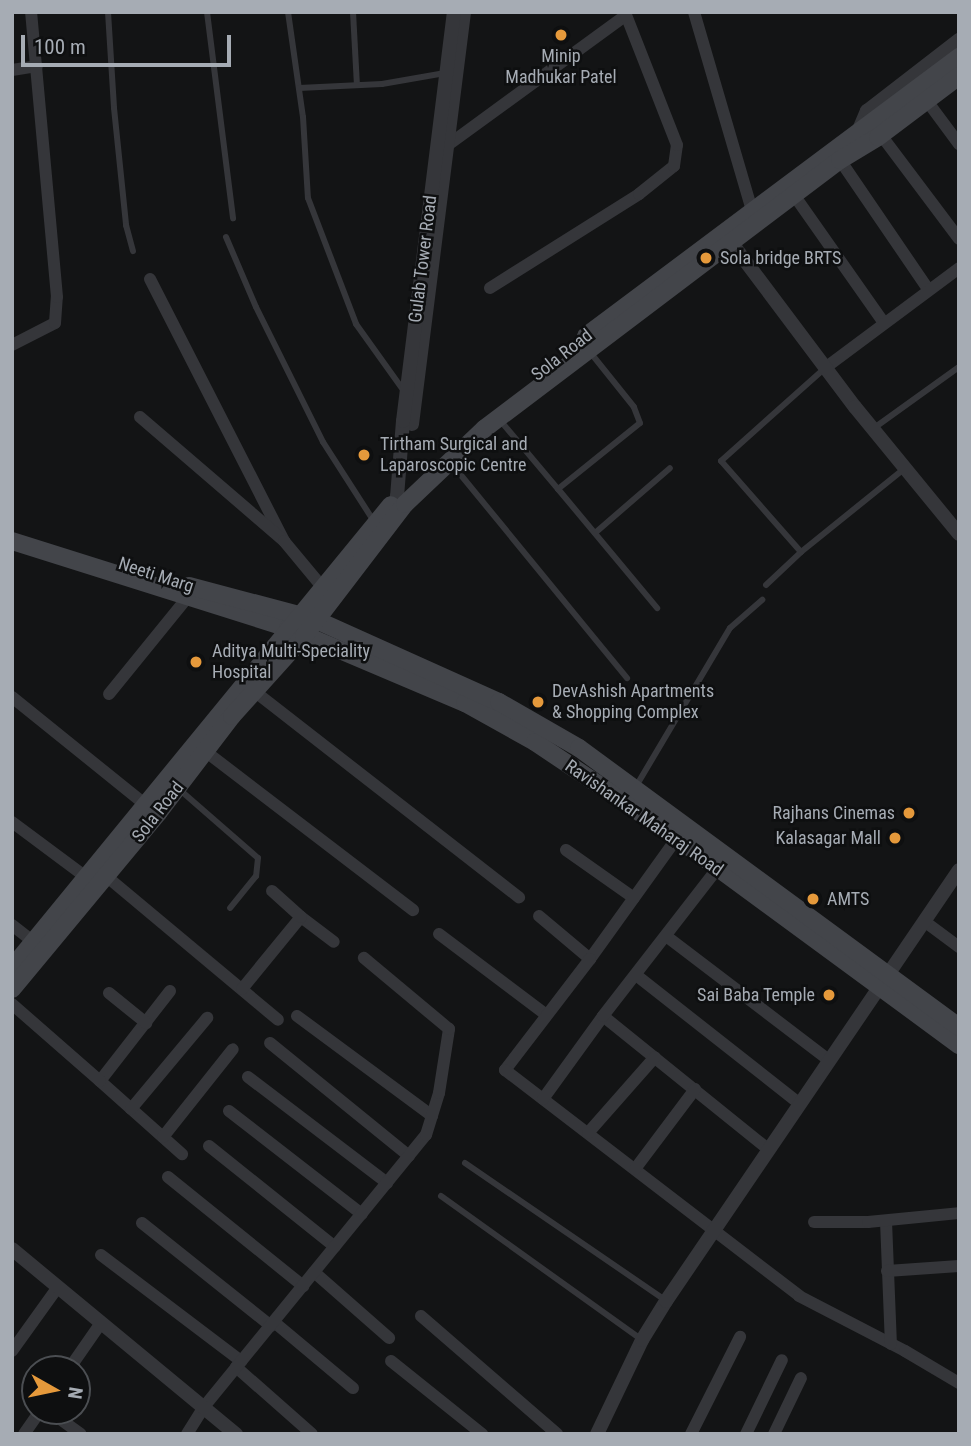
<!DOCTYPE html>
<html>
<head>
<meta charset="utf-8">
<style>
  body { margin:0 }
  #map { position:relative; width:971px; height:1446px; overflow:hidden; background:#131415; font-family:"Roboto Condensed",sans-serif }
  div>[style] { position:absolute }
  .service>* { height:6px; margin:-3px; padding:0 3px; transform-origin:3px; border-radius:3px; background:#35363a }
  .minor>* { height:12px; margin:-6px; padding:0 6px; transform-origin:6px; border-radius:6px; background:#35363a }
  .tertiary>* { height:14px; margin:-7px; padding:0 7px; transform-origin:7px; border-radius:7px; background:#35363a }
  .secondary>* { height:18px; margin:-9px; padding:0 9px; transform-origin:9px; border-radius:9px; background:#43454a }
  .dots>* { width:19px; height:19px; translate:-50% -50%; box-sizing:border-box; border:4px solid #0e0f10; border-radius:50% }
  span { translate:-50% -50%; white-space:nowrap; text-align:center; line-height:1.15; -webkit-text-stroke:5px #0e0f10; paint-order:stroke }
  .poi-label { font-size:18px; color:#a6acb4 }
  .left { translate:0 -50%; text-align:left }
  .right { translate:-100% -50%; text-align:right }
  .street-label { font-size:18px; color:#a6acb4 }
  .frame { position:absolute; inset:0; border:14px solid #a6acb4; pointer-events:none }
  .north { position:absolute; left:21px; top:1355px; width:70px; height:70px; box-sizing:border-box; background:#0e0f10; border:2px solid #4b4e52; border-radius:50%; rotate:99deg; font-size:19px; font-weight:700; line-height:28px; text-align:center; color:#a6acb4 }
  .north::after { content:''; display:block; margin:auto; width:24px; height:32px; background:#e5993b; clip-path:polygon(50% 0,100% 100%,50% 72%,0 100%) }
  .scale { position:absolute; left:21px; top:35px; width:210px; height:32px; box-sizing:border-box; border:4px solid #a6acb4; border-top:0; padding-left:9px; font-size:21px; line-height:24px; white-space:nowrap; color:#a6acb4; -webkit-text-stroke:5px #0e0f10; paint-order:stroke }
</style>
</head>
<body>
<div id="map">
  <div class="service">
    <div style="left:108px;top:12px;width:96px;rotate:86.4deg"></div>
    <div style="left:114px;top:108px;width:118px;rotate:84.1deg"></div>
    <div style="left:126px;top:225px;width:27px;rotate:75deg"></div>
    <div style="left:207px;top:12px;width:208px;rotate:82.8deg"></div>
    <div style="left:288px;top:12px;width:106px;rotate:81.9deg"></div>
    <div style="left:303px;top:117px;width:81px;rotate:86.5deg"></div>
    <div style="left:308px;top:198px;width:135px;rotate:69.1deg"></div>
    <div style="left:356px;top:324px;width:82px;rotate:54.4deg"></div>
    <div style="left:353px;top:12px;width:73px;rotate:86.9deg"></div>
    <div style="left:299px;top:88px;width:83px;rotate:-2.8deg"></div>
    <div style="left:382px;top:84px;width:64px;rotate:-9.9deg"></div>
    <div style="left:226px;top:237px;width:76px;rotate:66.8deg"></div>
    <div style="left:256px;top:307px;width:151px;rotate:63.6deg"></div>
    <div style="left:323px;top:442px;width:96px;rotate:57.3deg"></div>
    <div style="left:499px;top:419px;width:92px;rotate:49.9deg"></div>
    <div style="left:558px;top:489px;width:105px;rotate:-38.8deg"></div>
    <div style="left:640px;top:423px;width:17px;rotate:-111deg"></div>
    <div style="left:634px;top:407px;width:70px;rotate:-128.7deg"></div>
    <div style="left:874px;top:428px;width:105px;rotate:-35.7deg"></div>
    <div style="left:451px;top:463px;width:278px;rotate:50.7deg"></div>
    <div style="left:558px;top:489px;width:155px;rotate:50.2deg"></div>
    <div style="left:595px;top:533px;width:99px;rotate:-40.9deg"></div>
    <div style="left:801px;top:552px;width:121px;rotate:-131.3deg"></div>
    <div style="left:721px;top:461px;width:140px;rotate:-41.8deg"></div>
    <div style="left:766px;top:585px;width:48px;rotate:-43.3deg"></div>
    <div style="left:801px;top:552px;width:132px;rotate:-38.9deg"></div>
    <div style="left:635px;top:788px;width:186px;rotate:-59.3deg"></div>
    <div style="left:730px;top:628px;width:43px;rotate:-41.2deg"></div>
    <div style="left:180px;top:790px;width:103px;rotate:41.1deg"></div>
    <div style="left:258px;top:858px;width:18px;rotate:96deg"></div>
    <div style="left:256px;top:876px;width:41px;rotate:129.1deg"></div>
    <div style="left:465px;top:1163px;width:242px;rotate:34.4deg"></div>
    <div style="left:441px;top:1196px;width:247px;rotate:35.6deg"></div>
  </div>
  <div class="minor">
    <div style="left:694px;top:12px;width:206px;rotate:73.7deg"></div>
    <div style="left:12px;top:70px;width:25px;rotate:-9deg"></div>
    <div style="left:930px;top:105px;width:49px;rotate:53.4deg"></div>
    <div style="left:884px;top:139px;width:125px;rotate:53.1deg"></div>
    <div style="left:448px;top:145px;width:220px;rotate:-36.1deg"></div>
    <div style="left:840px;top:160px;width:156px;rotate:55.7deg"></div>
    <div style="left:794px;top:195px;width:156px;rotate:54.9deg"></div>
    <div style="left:150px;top:279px;width:294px;rotate:62.9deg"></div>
    <div style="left:490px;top:288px;width:176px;rotate:-32.2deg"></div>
    <div style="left:639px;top:194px;width:45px;rotate:-38.7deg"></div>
    <div style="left:674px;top:166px;width:21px;rotate:-82deg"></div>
    <div style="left:677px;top:145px;width:143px;rotate:-111.4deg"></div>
    <div style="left:12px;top:345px;width:48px;rotate:-27.1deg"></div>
    <div style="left:55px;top:323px;width:26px;rotate:-86deg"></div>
    <div style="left:57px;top:297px;width:286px;rotate:-95.2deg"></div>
    <div style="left:825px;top:368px;width:167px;rotate:-36.7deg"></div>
    <div style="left:140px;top:417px;width:190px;rotate:40.7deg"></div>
    <div style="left:284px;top:541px;width:61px;rotate:50.3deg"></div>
    <div style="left:254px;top:691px;width:336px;rotate:37.9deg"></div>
    <div style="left:109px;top:694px;width:124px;rotate:-50.9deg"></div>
    <div style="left:12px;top:697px;width:174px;rotate:38.9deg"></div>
    <div style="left:205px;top:751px;width:262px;rotate:37.4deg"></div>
    <div style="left:12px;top:822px;width:94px;rotate:36.7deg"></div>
    <div style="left:566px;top:850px;width:83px;rotate:35.2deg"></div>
    <div style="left:106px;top:876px;width:224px;rotate:39.9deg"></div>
    <div style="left:539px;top:916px;width:67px;rotate:40.1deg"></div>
    <div style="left:590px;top:959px;width:149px;rotate:-54.3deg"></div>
    <div style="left:301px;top:917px;width:41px;rotate:37.1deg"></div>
    <div style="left:924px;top:921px;width:44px;rotate:36.6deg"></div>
    <div style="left:12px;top:925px;width:28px;rotate:38deg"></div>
    <div style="left:439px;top:934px;width:133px;rotate:37deg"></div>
    <div style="left:666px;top:936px;width:205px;rotate:37.3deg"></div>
    <div style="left:590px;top:959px;width:140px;rotate:127.4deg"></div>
    <div style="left:505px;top:1070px;width:371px;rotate:37.5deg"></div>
    <div style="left:799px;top:1296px;width:119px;rotate:27.4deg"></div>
    <div style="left:905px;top:1351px;width:63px;rotate:30.7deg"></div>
    <div style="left:636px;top:975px;width:209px;rotate:38.2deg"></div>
    <div style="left:242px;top:989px;width:93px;rotate:-50.7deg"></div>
    <div style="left:301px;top:917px;width:39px;rotate:-138deg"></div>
    <div style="left:170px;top:991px;width:114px;rotate:127.9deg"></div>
    <div style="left:100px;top:1081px;width:110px;rotate:41.7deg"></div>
    <div style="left:109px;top:993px;width:48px;rotate:39deg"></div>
    <div style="left:12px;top:1004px;width:117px;rotate:41.2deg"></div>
    <div style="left:297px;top:1016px;width:168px;rotate:36.5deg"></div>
    <div style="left:603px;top:1016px;width:213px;rotate:38.9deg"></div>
    <div style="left:270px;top:1043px;width:179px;rotate:39.1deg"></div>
    <div style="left:248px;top:1077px;width:175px;rotate:37.3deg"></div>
    <div style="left:543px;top:1099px;width:102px;rotate:-54.1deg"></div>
    <div style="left:603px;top:1016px;width:187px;rotate:-52.2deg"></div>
    <div style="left:131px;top:1109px;width:119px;rotate:-50.1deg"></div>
    <div style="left:229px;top:1111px;width:168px;rotate:37.8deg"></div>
    <div style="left:588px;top:1133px;width:101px;rotate:-48.6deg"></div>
    <div style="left:163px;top:1137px;width:112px;rotate:-51.5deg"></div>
    <div style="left:209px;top:1146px;width:161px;rotate:38.7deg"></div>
    <div style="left:635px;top:1169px;width:100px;rotate:-53.1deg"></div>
    <div style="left:168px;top:1177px;width:174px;rotate:38.9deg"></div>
    <div style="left:886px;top:1221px;width:123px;rotate:87.7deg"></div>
    <div style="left:814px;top:1222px;width:54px"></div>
    <div style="left:868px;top:1222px;width:91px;rotate:-5.6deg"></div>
    <div style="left:142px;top:1223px;width:165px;rotate:38.6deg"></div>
    <div style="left:101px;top:1255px;width:176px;rotate:37.1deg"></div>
    <div style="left:887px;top:1271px;width:72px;rotate:-4deg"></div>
    <div style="left:314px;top:1272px;width:100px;rotate:41.3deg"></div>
    <div style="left:421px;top:1316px;width:180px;rotate:40.9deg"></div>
    <div style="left:274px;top:1322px;width:103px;rotate:39.9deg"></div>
    <div style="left:12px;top:1351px;width:79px;rotate:-54.3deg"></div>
    <div style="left:391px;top:1361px;width:117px;rotate:38.7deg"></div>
    <div style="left:236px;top:1367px;width:101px;rotate:41.4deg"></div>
    <div style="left:69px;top:1369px;width:56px;rotate:-55.2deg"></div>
    <div style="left:49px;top:1411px;width:39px;rotate:36deg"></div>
    <div style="left:24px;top:1434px;width:28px;rotate:-55deg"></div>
    <div style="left:187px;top:1434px;width:31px;rotate:-58deg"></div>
    <div style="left:203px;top:1408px;width:353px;rotate:-50.8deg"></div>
    <div style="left:426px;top:1135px;width:44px;rotate:-72.8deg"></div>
    <div style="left:439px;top:1093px;width:65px;rotate:-81.1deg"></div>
    <div style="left:449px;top:1029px;width:111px;rotate:-140.1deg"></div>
    <div style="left:691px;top:1434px;width:109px;rotate:-63.2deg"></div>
    <div style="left:746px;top:1434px;width:82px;rotate:-64.1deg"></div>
    <div style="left:774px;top:1434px;width:62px;rotate:-64.3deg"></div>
  </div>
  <div class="tertiary">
    <div style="left:858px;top:132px;width:23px;rotate:-67deg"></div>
    <div style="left:867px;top:111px;width:116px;rotate:-37.7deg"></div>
    <div style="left:725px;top:234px;width:216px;rotate:53.1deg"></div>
    <div style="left:855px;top:407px;width:164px;rotate:50.7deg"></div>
    <div style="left:412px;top:424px;width:415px;rotate:-82.8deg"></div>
    <div style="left:405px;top:504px;width:11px;rotate:-139deg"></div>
    <div style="left:397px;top:497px;width:76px;rotate:-85.5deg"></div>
    <div style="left:403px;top:421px;width:412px;rotate:-82.9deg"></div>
    <div style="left:12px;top:1249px;width:291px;rotate:39.6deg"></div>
    <div style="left:597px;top:1434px;width:104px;rotate:-64.4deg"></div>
    <div style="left:642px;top:1340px;width:46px;rotate:-58.4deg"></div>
    <div style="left:666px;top:1301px;width:521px;rotate:-55.79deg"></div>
  </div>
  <div class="secondary">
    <div style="left:586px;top:336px;width:466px;rotate:-36.8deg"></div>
    <div style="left:12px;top:541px;width:289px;rotate:17.5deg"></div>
    <div style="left:288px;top:628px;width:192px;rotate:23deg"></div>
    <div style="left:465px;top:703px;width:80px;rotate:29.1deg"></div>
    <div style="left:535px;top:742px;width:161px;rotate:33.9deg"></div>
    <div style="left:669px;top:832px;width:360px;rotate:36.3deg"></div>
    <div style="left:189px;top:586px;width:129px;rotate:14.8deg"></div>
    <div style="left:314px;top:619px;width:203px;rotate:24.2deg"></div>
    <div style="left:499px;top:702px;width:92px;rotate:29.9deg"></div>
    <div style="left:579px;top:748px;width:471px;rotate:36.3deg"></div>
    <div style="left:12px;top:968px;width:598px;rotate:-50.7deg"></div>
    <div style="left:12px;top:989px;width:229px;rotate:-50.3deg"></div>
    <div style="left:158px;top:813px;width:122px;rotate:-52.7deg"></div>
    <div style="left:232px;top:716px;width:108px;rotate:-48deg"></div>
    <div style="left:304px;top:636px;width:166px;rotate:-52.6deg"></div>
    <div style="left:405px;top:504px;width:109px;rotate:-43.5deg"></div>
    <div style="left:484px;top:429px;width:446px;rotate:-37.1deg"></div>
    <div style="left:840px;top:160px;width:44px;rotate:-31.2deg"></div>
    <div style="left:878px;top:137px;width:101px;rotate:-37deg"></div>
  </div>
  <div class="dots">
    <div style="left:561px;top:35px;background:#e5993b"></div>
    <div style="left:706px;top:258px;background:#e5993b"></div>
    <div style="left:364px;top:455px;background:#e5993b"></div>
    <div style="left:196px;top:662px;background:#e5993b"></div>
    <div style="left:538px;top:702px;background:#e5993b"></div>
    <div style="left:909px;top:813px;background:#e5993b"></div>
    <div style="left:895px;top:838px;background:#e5993b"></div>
    <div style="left:813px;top:899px;background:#e5993b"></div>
    <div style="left:829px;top:995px;background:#e5993b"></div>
  </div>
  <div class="poi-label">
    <span style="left:561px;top:67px">Minip<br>Madhukar Patel</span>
    <span class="left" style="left:720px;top:258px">Sola bridge BRTS</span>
    <span class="left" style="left:380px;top:455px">Tirtham Surgical and<br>Laparoscopic Centre</span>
    <span class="left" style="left:212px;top:662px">Aditya Multi-Speciality<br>Hospital</span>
    <span class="left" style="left:552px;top:702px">DevAshish Apartments<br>&amp; Shopping Complex</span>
    <span class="right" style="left:895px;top:813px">Rajhans Cinemas</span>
    <span class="right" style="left:881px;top:838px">Kalasagar Mall</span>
    <span class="left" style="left:827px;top:899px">AMTS</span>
    <span class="right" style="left:815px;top:995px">Sai Baba Temple</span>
  </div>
  <div class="street-label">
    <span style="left:423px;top:259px;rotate:-83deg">Gulab Tower Road</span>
    <span style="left:562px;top:355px;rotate:-38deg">Sola Road</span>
    <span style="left:156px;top:575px;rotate:18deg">Neeti Marg</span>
    <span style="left:158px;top:812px;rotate:-52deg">Sola Road</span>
    <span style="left:644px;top:818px;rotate:35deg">Ravishankar Maharaj Road</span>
  </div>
  <div class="frame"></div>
  <div class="north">N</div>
  <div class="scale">100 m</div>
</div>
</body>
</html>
